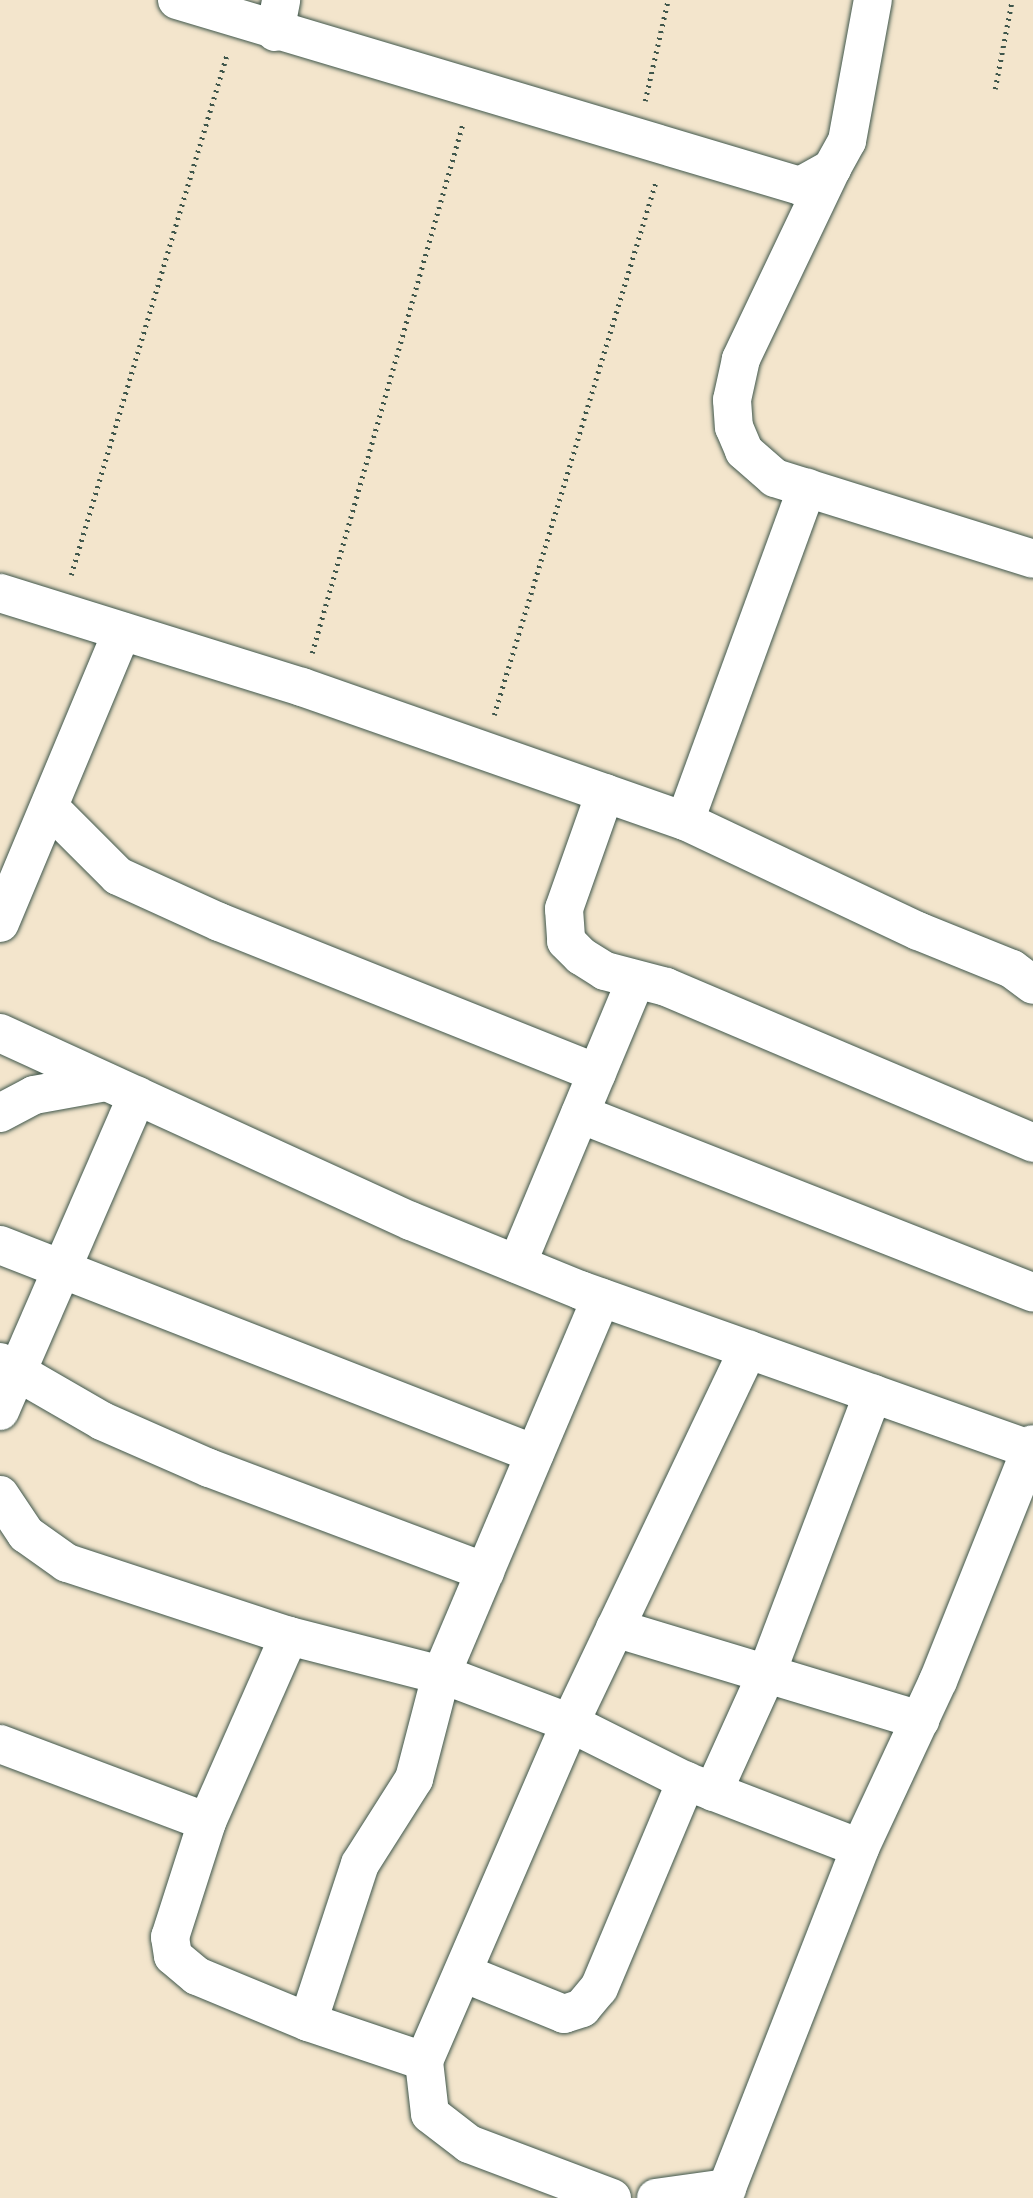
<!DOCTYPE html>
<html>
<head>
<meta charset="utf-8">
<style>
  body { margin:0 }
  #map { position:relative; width:1033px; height:2198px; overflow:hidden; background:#f3e5cc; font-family:"Gochi Hand",sans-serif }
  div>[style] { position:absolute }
  .path>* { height:4.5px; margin-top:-2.25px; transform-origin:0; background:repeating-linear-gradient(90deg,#3f564b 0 2px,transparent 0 7px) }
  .roads { filter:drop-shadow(0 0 2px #3f564b) drop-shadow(0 0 2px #3f564b) }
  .minor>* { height:38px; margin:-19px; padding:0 19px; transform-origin:19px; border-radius:19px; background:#fff }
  span { translate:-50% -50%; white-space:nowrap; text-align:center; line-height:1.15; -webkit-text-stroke:7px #fdfcf7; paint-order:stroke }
</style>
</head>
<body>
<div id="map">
  <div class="path">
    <div style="left:995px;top:89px;width:91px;rotate:-79.2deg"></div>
    <div style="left:645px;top:101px;width:104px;rotate:-77.2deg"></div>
    <div style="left:71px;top:575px;width:544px;rotate:-73.33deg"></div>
    <div style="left:312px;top:653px;width:551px;rotate:-74.1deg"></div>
    <div style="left:494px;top:715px;width:558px;rotate:-73.12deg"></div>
  </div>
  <div class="roads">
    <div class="minor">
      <div style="left:177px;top:0;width:650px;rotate:16.62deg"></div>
      <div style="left:800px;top:186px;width:37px;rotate:-29deg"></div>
      <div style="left:832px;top:168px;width:31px;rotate:-61deg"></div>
      <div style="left:847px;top:141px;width:143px;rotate:-79.6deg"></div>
      <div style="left:275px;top:32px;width:33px;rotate:-79deg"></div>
      <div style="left:832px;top:168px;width:212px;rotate:115.5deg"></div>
      <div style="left:741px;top:359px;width:42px;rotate:102.4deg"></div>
      <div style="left:732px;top:400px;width:27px;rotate:86deg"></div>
      <div style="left:734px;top:427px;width:26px;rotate:67deg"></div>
      <div style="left:744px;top:451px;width:41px;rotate:41.1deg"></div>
      <div style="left:775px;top:478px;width:270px;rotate:17.4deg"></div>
      <div style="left:0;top:593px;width:316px;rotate:17.3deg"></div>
      <div style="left:302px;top:687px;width:406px;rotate:19.3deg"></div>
      <div style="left:685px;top:821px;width:258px;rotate:25.3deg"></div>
      <div style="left:918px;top:931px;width:101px;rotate:22deg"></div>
      <div style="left:1012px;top:969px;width:26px;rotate:37deg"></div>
      <div style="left:605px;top:793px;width:123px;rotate:109.5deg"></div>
      <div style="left:564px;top:909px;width:32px;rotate:86deg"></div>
      <div style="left:566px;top:941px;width:21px;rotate:45deg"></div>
      <div style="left:581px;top:956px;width:28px;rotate:32deg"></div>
      <div style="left:605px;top:971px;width:63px;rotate:14.7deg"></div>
      <div style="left:666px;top:987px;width:399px;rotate:23deg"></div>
      <div style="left:50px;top:808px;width:96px;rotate:45deg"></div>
      <div style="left:118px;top:876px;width:111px;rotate:24.5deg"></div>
      <div style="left:219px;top:922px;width:407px;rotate:21.8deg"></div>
      <div style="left:685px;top:821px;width:355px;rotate:-69.9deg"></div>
      <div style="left:0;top:923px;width:316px;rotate:-67.3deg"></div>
      <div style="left:0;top:1033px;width:452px;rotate:24.6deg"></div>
      <div style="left:411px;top:1221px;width:183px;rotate:22.2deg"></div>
      <div style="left:580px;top:1290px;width:479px;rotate:19.5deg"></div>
      <div style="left:0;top:1113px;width:38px;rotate:-28deg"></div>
      <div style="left:34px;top:1095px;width:73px;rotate:-10.2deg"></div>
      <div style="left:580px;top:1114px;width:487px;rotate:21.5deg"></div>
      <div style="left:0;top:1245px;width:574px;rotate:21.34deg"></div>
      <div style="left:517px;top:1264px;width:306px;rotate:-67.3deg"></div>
      <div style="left:0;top:1362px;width:118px;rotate:30deg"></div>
      <div style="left:102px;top:1421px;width:117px;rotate:23.7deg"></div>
      <div style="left:209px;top:1468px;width:295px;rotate:20.6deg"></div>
      <div style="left:0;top:1411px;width:344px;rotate:-66.5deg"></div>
      <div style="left:0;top:1495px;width:47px;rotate:56.3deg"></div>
      <div style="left:26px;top:1534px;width:50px;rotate:35.3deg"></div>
      <div style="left:67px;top:1563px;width:234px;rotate:18.2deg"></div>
      <div style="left:289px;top:1636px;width:165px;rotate:14.4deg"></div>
      <div style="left:449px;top:1677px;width:129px;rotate:20.8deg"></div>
      <div style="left:570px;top:1723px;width:130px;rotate:26.6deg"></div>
      <div style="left:686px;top:1781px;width:186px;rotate:21.1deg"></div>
      <div style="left:615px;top:1628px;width:319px;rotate:16.8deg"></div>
      <div style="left:289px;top:1636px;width:203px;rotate:113.8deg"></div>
      <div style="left:207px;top:1822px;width:121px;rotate:107.8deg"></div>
      <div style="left:170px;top:1937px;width:19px;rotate:81deg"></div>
      <div style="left:173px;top:1956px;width:31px;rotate:40deg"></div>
      <div style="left:197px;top:1976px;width:120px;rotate:22.5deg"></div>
      <div style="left:308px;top:2022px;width:122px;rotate:18.6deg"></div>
      <div style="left:0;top:1744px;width:221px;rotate:20.6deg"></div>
      <div style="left:713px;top:1792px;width:128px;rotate:-65.6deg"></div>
      <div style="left:766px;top:1675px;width:301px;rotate:-69.2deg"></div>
      <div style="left:463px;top:1973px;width:109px;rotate:22.1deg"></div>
      <div style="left:564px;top:2014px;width:19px;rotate:-18deg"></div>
      <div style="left:582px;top:2008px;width:26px;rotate:-50deg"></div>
      <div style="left:599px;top:1988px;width:225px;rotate:-67.2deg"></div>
      <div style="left:308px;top:2022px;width:166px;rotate:-71.8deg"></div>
      <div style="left:360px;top:1864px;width:101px;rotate:-57.6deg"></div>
      <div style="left:414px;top:1779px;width:107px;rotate:-75.4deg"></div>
      <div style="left:441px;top:1675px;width:410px;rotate:-67deg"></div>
      <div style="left:612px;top:2198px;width:153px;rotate:-159.3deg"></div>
      <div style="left:469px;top:2144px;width:49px;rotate:-142.4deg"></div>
      <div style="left:430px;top:2114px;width:53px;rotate:-96.5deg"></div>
      <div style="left:424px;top:2061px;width:368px;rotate:-66.6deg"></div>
      <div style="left:570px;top:1723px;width:414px;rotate:-64.5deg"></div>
      <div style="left:656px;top:2198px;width:72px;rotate:-8deg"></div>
      <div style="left:723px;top:2198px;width:376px;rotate:-68.6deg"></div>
      <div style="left:860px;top:1848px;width:184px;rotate:-65deg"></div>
      <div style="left:938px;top:1681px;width:255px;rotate:-68.2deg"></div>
    </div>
  </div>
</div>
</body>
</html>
